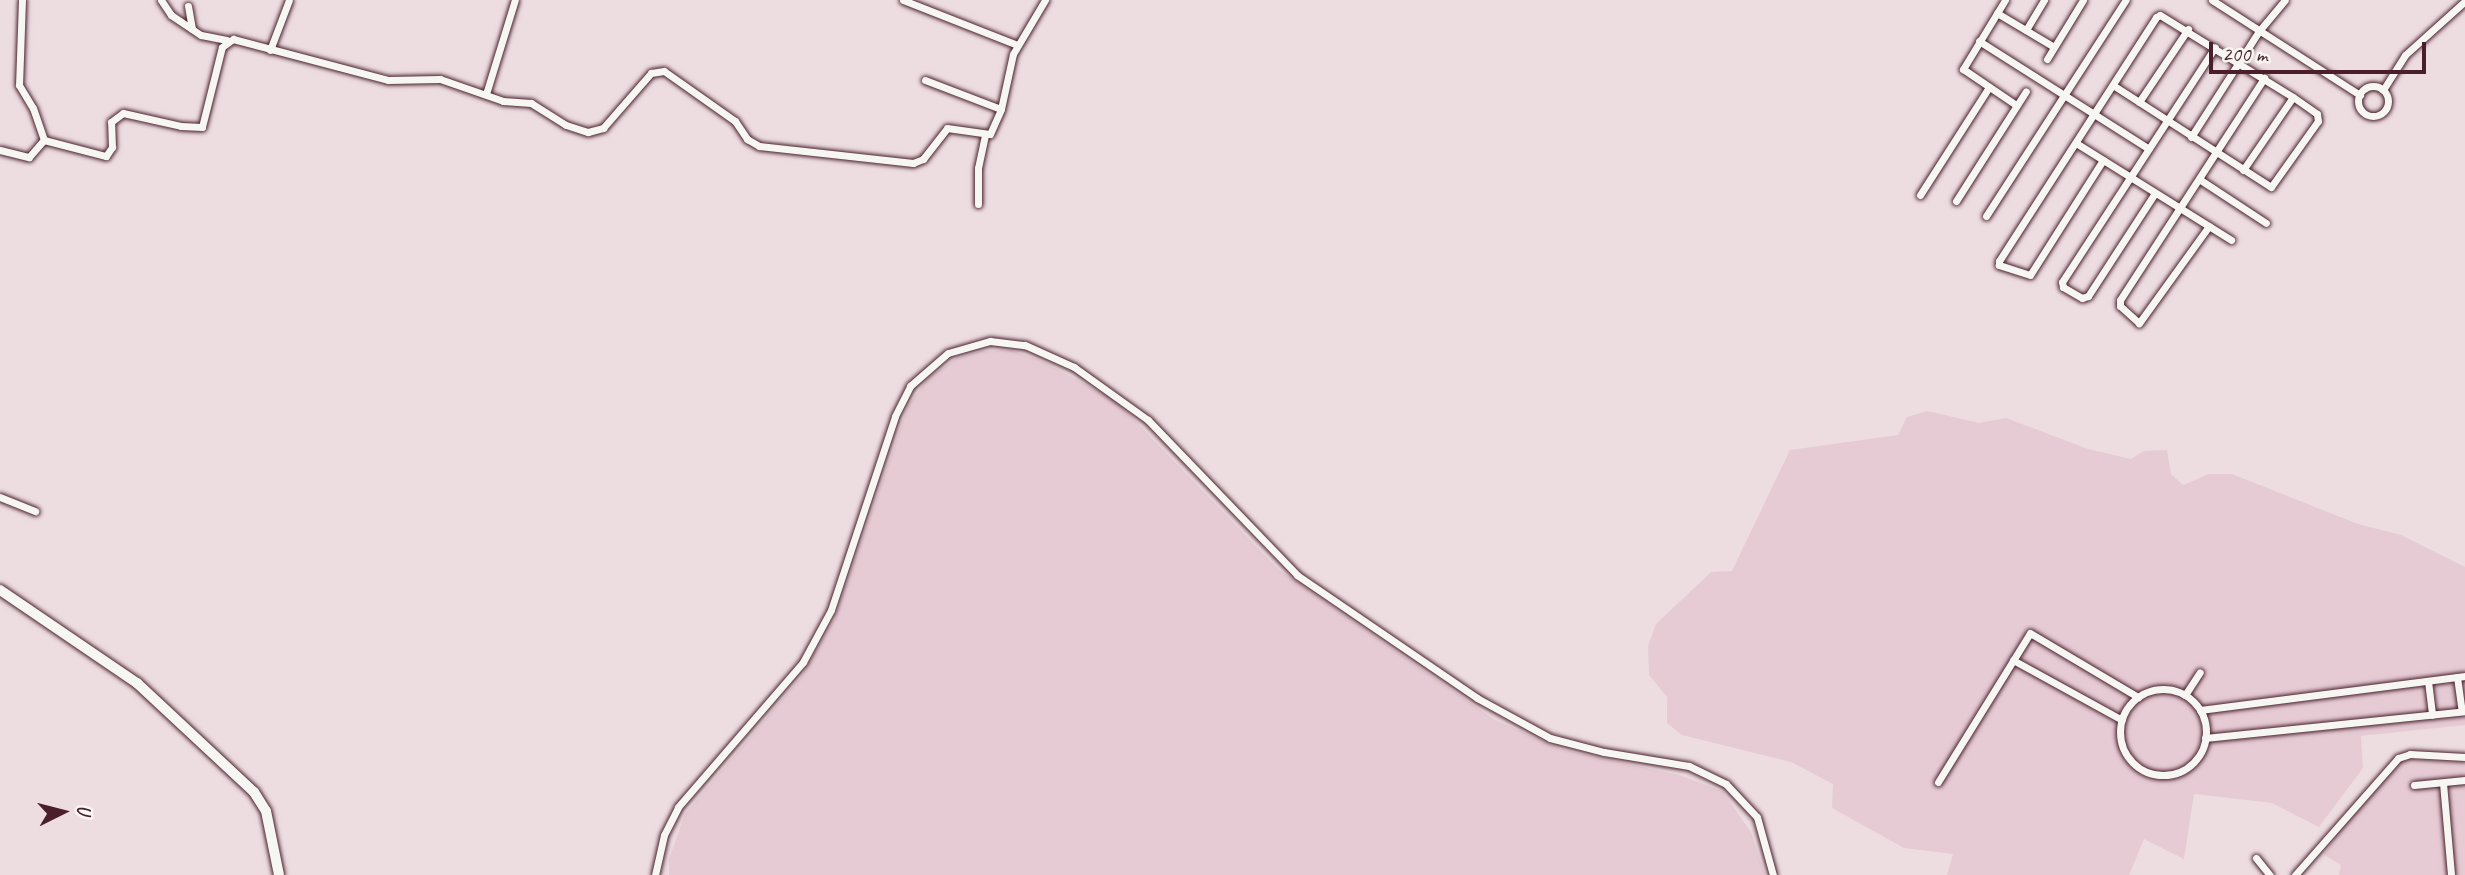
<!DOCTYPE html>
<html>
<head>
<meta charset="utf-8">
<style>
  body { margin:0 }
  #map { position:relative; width:2465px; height:875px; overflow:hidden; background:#eddde1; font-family:Caveat,sans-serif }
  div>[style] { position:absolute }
  .built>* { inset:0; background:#e6cbd5 }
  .roads { filter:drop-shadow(0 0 2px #4a1f2b) drop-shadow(0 0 2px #4a1f2b) }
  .street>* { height:7px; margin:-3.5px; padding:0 3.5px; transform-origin:3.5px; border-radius:3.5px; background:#f6f6f2 }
  .street>.ring { margin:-3.5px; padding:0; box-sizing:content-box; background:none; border:7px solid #f6f6f2; border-radius:50% }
  .secondary>* { height:10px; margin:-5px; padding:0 5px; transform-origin:5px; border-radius:5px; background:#f6f6f2 }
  span { translate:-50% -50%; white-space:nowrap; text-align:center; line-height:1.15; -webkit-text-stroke:5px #f6f6f2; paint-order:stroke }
  .north { position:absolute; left:28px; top:777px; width:70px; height:70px; -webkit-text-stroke:5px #f6f6f2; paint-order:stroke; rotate:84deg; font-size:19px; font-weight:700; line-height:28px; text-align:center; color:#4a1f2b }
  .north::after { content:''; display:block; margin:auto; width:24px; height:32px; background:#4a1f2b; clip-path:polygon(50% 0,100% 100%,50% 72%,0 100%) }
  .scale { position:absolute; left:2209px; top:42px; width:217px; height:32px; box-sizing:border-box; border:4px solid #4a1f2b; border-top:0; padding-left:9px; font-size:21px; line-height:24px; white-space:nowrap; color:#4a1f2b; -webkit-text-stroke:5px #f6f6f2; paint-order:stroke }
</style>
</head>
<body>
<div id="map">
  <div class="built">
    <div style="clip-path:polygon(1011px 350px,1044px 362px,1116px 401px,1278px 569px,1495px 720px,1560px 749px,1679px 775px,1722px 791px,1751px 832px,1765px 875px,669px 875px,669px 859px,685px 814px,801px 677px,834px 620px,908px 406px,928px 378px,957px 358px,981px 351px)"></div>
    <div style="clip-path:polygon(1927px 411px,1979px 423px,2006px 418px,2088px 449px,2131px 459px,2144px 451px,2167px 450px,2171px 474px,2183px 485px,2209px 474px,2232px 474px,2358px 524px,2401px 535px,2465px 567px,2465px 725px,2361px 736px,2363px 768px,2319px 827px,2272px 803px,2194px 794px,2184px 859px,2144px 839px,2129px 875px,1947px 875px,1953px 854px,1904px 848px,1832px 808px,1833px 784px,1791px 762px,1682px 735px,1667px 723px,1667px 697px,1649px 675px,1648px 646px,1656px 624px,1711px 572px,1732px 571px,1790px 450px,1898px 435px,1907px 417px)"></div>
    <div style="clip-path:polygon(2409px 759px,2465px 763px,2465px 875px,2339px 875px,2341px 865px,2324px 855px,2352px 812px,2397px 765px)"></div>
  </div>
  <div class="roads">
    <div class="street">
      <div style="left:22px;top:0;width:85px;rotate:92deg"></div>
      <div style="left:19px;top:85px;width:27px;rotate:59deg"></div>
      <div style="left:33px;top:108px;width:34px;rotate:71deg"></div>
      <div style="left:161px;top:0;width:18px;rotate:56deg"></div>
      <div style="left:171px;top:15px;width:36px;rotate:34deg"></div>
      <div style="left:201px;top:35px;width:26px;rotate:11deg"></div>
      <div style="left:903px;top:0;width:123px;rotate:21.5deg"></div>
      <div style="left:2005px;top:0;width:81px;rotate:121.3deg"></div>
      <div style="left:1963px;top:69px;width:64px;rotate:34.2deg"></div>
      <div style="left:2212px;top:0;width:176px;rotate:32.7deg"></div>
      <div style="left:188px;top:6px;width:23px;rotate:80deg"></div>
      <div style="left:1997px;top:13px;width:66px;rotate:30.8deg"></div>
      <div style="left:2026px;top:30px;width:35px;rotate:-59deg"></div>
      <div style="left:1979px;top:41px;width:201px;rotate:32.4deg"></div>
      <div style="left:270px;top:50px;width:53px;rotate:-69.2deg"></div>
      <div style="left:2047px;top:59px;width:69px;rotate:-58.6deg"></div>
      <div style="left:925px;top:80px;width:81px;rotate:20.9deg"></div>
      <div class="ring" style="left:2358px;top:86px;width:23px;height:23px"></div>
      <div style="left:2383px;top:90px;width:41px;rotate:-57.8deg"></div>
      <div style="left:2405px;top:55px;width:81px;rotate:-42deg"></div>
      <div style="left:486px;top:94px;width:98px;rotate:-72.9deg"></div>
      <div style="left:2139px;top:102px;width:88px;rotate:-56.1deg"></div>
      <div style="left:2191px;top:137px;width:126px;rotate:-57.3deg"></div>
      <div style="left:2259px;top:31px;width:40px;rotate:-50deg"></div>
      <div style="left:2076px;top:143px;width:183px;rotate:32deg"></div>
      <div style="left:0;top:150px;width:30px;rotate:14deg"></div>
      <div style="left:29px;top:157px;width:23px;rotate:-49deg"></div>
      <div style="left:44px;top:140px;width:64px;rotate:14.5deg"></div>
      <div style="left:106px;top:156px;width:11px;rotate:-56deg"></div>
      <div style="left:112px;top:147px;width:25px;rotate:-92deg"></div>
      <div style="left:111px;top:122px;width:15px;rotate:-37deg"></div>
      <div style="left:123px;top:113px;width:59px;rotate:12.6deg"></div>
      <div style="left:181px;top:126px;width:21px;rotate:3deg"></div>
      <div style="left:202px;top:127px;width:82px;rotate:-76deg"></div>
      <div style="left:222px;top:47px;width:14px;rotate:-36deg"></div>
      <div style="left:233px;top:39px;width:160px;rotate:14.8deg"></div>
      <div style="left:388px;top:80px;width:52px;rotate:-1.1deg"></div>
      <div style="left:440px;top:79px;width:67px;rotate:19.2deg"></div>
      <div style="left:503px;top:101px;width:28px;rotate:4deg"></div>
      <div style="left:531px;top:103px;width:41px;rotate:32.2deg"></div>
      <div style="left:566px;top:125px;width:23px;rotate:18deg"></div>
      <div style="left:588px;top:132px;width:16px;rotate:-15deg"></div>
      <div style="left:603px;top:128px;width:73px;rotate:-48.9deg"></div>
      <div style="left:651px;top:73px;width:13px;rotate:-9deg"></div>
      <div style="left:664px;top:71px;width:87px;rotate:35.2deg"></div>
      <div style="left:735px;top:121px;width:22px;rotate:56deg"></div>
      <div style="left:747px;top:139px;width:14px;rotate:30deg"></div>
      <div style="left:759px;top:146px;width:155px;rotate:6.3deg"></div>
      <div style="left:913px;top:163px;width:11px;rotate:-22deg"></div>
      <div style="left:923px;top:159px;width:39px;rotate:-52deg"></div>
      <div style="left:947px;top:128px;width:43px;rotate:7.9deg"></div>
      <div style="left:990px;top:134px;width:27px;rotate:-66deg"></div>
      <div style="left:1001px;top:109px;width:56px;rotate:-77.7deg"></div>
      <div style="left:1013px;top:54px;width:63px;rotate:-59.3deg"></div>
      <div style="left:2103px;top:160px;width:136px;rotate:122.4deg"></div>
      <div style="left:2030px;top:275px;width:33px;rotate:-162deg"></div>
      <div style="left:1999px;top:265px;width:4px;rotate:-90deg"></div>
      <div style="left:1999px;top:261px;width:290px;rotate:-57.2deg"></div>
      <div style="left:2156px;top:17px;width:4px;rotate:-27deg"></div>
      <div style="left:2160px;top:15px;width:156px;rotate:31.7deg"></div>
      <div style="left:2293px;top:97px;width:29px;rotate:35deg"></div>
      <div style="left:2317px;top:114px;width:7px;rotate:82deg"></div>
      <div style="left:2318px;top:121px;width:81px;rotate:125.5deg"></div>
      <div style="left:2271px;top:187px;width:188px;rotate:-147.2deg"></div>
      <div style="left:2243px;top:170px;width:88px;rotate:-55.6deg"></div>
      <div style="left:2199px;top:179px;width:80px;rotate:33.3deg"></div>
      <div style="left:2155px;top:193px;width:123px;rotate:123deg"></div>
      <div style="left:2088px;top:296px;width:6px;rotate:162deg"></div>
      <div style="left:2082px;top:298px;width:22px;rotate:-150deg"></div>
      <div style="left:2063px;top:287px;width:5px;rotate:-101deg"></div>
      <div style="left:2062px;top:282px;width:280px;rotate:-56.9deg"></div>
      <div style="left:1920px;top:195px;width:128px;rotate:-57.4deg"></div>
      <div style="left:1956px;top:201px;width:130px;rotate:-57.5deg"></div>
      <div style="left:978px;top:204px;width:36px;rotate:-90deg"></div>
      <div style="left:978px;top:168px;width:33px;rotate:-78deg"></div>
      <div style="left:1986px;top:216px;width:257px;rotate:-57.1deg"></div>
      <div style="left:2209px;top:226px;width:120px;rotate:125.8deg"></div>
      <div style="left:2139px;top:323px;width:25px;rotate:-138deg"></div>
      <div style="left:2120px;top:306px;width:6px;rotate:-90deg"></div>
      <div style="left:2120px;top:300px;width:265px;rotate:-57deg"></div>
      <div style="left:0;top:497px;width:38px;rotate:22deg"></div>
      <div style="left:2013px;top:660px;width:124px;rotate:28.8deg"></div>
      <div style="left:2457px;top:677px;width:34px;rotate:82deg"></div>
      <div style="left:2428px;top:681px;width:34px;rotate:83deg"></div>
      <div class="ring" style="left:2120px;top:689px;width:79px;height:79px"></div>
      <div style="left:2185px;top:695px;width:27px;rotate:-57deg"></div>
      <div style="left:2200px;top:710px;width:267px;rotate:-7.3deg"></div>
      <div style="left:2205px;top:738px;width:261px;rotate:-5.9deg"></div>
      <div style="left:1938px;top:782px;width:175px;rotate:-58.3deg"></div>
      <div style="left:2030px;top:633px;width:126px;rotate:30.7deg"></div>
      <div style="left:2443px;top:783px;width:92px;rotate:85deg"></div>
      <div style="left:2414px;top:785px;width:51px;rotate:-5.6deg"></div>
      <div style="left:2256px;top:858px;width:22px;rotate:51deg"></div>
      <div style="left:655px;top:875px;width:41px;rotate:-77.3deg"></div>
      <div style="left:664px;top:835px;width:31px;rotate:-63deg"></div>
      <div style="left:678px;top:807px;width:191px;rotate:-49.2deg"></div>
      <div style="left:803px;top:662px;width:59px;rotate:-61.7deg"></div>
      <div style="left:831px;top:610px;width:204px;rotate:-71.7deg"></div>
      <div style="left:895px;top:416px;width:34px;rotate:-63deg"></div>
      <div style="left:910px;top:386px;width:50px;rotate:-41deg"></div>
      <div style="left:948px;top:353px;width:44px;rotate:-15.9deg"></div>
      <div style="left:990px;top:341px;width:35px;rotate:7deg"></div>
      <div style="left:1025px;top:345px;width:54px;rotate:24.2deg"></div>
      <div style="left:1074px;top:367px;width:91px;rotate:35.6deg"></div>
      <div style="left:1148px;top:420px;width:215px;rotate:46.1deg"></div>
      <div style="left:1297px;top:575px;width:218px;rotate:34.3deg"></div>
      <div style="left:1477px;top:698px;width:83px;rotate:28.7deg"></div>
      <div style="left:1550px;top:738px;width:56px;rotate:14.5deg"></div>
      <div style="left:1604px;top:752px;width:86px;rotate:9.4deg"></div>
      <div style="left:1689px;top:766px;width:41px;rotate:25.9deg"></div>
      <div style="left:1726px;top:784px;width:45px;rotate:46.8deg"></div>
      <div style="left:1757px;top:817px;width:60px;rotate:74.6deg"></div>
      <div style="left:2295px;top:875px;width:156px;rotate:-48.6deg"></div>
      <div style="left:2398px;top:758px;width:13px;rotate:-18deg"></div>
      <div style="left:2410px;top:754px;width:55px;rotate:3.1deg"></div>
    </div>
    <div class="secondary">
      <div style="left:0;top:590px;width:166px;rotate:34.2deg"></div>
      <div style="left:137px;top:683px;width:160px;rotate:43deg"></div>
      <div style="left:254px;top:792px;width:22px;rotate:58deg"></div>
      <div style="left:266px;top:811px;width:65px;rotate:78.5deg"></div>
    </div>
  </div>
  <div class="north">U</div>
  <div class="scale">200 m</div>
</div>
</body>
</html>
